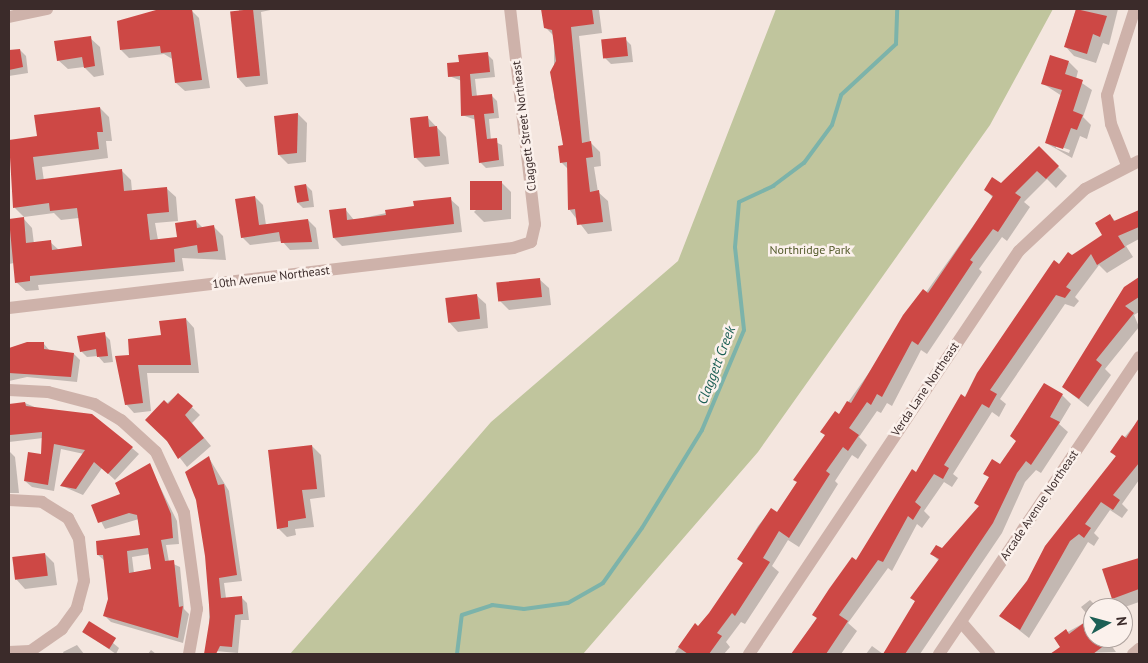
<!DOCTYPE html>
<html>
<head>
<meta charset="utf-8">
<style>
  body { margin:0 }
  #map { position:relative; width:1148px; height:663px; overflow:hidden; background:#f4e6df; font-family:"PT Sans",sans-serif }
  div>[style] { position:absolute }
  .green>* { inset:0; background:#c0c59d }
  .shadow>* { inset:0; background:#0003 }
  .stream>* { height:4px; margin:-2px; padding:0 2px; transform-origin:2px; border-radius:2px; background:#7cb3aa }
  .building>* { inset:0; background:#cd4845; transform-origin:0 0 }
  .street>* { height:12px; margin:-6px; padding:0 6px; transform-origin:6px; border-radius:6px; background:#ceb2aa }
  span { translate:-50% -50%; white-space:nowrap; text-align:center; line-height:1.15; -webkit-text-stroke:5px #fbf1ec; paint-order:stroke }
  .street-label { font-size:12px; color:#3b2b2a }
  .park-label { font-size:12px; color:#545b2c }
  .water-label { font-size:14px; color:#1c5f55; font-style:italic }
  .frame { position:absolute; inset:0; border:10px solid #3b2b2a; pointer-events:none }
  .north { position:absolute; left:1083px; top:598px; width:50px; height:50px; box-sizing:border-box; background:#fbf1ec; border:1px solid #aea29e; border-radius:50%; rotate:83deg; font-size:14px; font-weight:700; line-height:20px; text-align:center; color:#3b2b2a }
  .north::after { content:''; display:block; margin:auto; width:18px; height:22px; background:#1c5f55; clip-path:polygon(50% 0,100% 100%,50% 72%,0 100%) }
</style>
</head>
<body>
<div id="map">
  <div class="green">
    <div style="clip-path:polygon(776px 9px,1053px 9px,990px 125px,758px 452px,583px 654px,290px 654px,491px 422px,678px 261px)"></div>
  </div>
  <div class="shadow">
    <div style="clip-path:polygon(239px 9px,275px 9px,261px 12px,268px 84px,246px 87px,238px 78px)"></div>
    <div style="clip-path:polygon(542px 9px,599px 10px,602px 33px,579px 36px,590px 142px,600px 152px,601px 166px,594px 167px,598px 192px,608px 201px,612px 231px,588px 234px,569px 209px,569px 170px,561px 162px,564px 146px,554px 97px,554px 36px,545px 27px)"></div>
    <div style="clip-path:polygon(1076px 9px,1118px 9px,1109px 45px,1103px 43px,1096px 63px,1074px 56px,1065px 46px)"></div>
    <div style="clip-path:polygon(191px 10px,199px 18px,210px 88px,185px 91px,176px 83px,174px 60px,164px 54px,129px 58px,121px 50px)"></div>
    <div style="clip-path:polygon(90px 38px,100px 47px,104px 75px,94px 77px,84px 67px,68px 69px,58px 60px)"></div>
    <div style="clip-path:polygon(625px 39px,631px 45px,633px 62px,611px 64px,605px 58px)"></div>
    <div style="clip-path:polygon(20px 50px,26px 56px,28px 73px,9px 76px,9px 52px)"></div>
    <div style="clip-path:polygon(487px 54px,493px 60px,495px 77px,475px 79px,477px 97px,491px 95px,497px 101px,499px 118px,489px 119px,491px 140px,502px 145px,504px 166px,486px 168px,480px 162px,476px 120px,462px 115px,462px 81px,449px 76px,460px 63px)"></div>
    <div style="clip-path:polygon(evenodd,1069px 62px,1078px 71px,1076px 79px,1092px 90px,1083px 117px,1091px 125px,1087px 139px,1080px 136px,1072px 158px,1046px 143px,1062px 96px,1042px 83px,1069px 62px,1056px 145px,1070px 150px,1069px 153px,1056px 148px,1056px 145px)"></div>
    <div style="clip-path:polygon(100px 108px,109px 117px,112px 141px,106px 141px,108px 158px,42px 167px,44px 181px,121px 170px,131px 180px,132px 191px,166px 188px,176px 197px,178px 221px,155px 223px,158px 240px,178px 238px,196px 221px,203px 228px,214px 227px,223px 236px,226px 260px,182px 258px,184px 271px,38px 285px,39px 290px,26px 291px,16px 282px,14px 263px,9px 264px,9px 220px,23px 218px,32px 228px,34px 244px,50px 242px,59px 250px,83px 247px,79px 218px,61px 220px,54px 213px,24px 217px,15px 208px,9px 141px,38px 137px)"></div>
    <div style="clip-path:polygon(298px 114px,307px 123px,306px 162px,288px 164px,279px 155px)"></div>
    <div style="clip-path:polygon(427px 117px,446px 137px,449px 164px,425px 167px,416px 158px)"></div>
    <div style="clip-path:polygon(1039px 148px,1067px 176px,1056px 188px,1047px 179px,1024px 202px,1030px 207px,1007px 241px,1002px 237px,979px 269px,982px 272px,927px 354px,921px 350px,892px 406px,887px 403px,881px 413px,877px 411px,859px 437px,867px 445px,858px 459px,852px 455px,835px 481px,838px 484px,799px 547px,788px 540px,772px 566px,779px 572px,745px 624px,741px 622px,726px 642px,730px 647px,724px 654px,674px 654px,695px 625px,698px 627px,710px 614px,744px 564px,738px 559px,758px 526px,771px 510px,777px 514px,839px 415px,993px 198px,986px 190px,1001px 185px)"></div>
    <div style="clip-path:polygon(502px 183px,511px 192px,511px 219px,484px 222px,474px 212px)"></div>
    <div style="clip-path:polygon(306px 185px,312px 191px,314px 207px,303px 208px,297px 202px)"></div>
    <div style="clip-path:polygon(255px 197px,263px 205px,266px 225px,308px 220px,316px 228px,319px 249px,290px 250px,282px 241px,250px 245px,242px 237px)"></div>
    <div style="clip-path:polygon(450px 199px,459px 207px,462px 232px,342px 246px,334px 238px,345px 209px,354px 220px)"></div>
    <div style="clip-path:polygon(1139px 211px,1139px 239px,1126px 246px,1133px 257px,1107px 273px,1099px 265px,1075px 297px,1079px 301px,1074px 307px,1065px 304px,1000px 399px,1006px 404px,999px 417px,992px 412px,953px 474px,958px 478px,952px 487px,944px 482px,924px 511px,930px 517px,922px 528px,917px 524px,892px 571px,888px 568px,848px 623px,857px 631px,841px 654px,792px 654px,1059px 266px,1104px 235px,1110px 215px,1116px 222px)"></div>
    <div style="clip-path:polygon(1139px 278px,1139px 312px,1134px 315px,1139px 327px,1105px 369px,1111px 375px,1088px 407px,1063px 387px,1125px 288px)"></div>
    <div style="clip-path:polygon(539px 279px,549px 288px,551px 305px,509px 310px,500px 301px)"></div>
    <div style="clip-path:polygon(476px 295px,486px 304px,488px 328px,458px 332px,449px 322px)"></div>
    <div style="clip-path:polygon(186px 319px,194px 328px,199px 373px,147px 373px,151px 411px,134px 413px,126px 404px,131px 356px)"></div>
    <div style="clip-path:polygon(104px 334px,110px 340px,113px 362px,104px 363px,98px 356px,87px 357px,81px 351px)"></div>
    <div style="clip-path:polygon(44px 344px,50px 351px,74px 354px,80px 360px,77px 382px,27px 377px,9px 381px,9px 349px)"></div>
    <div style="clip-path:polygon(178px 394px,200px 415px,192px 423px,211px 446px,187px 467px,149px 418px)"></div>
    <div style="clip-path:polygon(1062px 395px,1071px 404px,1059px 424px,1068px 432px,1041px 473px,1036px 470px,1025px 482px,1002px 533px,920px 654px,884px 654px,916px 602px,912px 598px,939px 561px,932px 554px,942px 550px,980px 507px,990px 478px,985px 473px,1000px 466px)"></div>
    <div style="clip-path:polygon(25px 403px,132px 448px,139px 454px,115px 480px,102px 468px,83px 495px,62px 486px,84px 454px,61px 449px,54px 491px,32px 487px,25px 481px,42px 456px,43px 438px,9px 442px,9px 406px)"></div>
    <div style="clip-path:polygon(1139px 420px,1139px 480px,1122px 504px,1128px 510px,1122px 518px,1110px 510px,1094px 533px,1099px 538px,1094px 546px,1088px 542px,1029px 638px,1001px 616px,1117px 458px,1112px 452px)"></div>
    <div style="clip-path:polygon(312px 446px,321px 455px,325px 497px,310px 499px,314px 527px,295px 529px,296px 535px,287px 537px,278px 528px)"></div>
    <div style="clip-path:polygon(9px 451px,15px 457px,19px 493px,9px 493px)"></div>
    <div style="clip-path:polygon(209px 458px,229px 491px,242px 581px,224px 583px,226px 598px,241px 597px,247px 603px,249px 620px,241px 620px,238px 653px,215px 651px,209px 645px)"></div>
    <div style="clip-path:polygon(evenodd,149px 465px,177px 521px,179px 544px,166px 545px,169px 562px,180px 567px,184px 609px,189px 614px,183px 643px,111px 622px,105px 616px,109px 599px,105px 561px,98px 555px,142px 536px,139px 519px,105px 529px,93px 506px,122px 494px,149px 465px,150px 554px,153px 570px,134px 573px,132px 557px,150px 554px)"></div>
    <div style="clip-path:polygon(45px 554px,54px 563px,57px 585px,25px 589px,16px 579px)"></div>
    <div style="clip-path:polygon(1139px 559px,1139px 602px,1122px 608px,1113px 598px,1103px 570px)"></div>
    <div style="clip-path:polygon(1090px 600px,1098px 608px,1093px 608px,1093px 638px,1113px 638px,1108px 641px,1116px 652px,1052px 654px,1061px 648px,1055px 639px,1091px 619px,1081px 607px)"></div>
    <div style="clip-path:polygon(89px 623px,119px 648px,116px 654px,84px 632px)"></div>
    <div style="clip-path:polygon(77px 645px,84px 654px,64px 654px,63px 652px)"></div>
    <div style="clip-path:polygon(872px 646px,883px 654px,866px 654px)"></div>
    <div style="clip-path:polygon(151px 650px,156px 654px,148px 654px)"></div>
  </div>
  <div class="stream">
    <div style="left:457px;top:654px;width:39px;rotate:-83deg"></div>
    <div style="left:462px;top:615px;width:32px;rotate:-18deg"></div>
    <div style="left:492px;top:605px;width:32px;rotate:7deg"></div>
    <div style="left:524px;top:609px;width:44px;rotate:-7.8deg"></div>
    <div style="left:568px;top:603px;width:40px;rotate:-29.7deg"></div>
    <div style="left:603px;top:583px;width:67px;rotate:-54.7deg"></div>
    <div style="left:642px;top:528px;width:115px;rotate:-58.5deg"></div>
    <div style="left:702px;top:430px;width:108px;rotate:-67.2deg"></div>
    <div style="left:744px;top:330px;width:83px;rotate:-96.2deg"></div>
    <div style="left:735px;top:247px;width:45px;rotate:-84.9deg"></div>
    <div style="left:739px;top:202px;width:38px;rotate:-25deg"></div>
    <div style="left:773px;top:186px;width:39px;rotate:-37deg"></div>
    <div style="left:804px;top:163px;width:47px;rotate:-53.6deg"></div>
    <div style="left:832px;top:125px;width:31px;rotate:-73deg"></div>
    <div style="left:841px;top:95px;width:75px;rotate:-42.8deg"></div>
    <div style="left:896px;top:44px;width:35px;rotate:-88deg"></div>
  </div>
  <div class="building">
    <div style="clip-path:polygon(192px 9px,202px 80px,175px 83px,171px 52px,161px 53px,160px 46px,120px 50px,117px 21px,156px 10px)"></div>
    <div style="left:253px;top:9px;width:67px;height:23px;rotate:84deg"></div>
    <div style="clip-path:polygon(541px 9px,592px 9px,594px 24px,571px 27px,582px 143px,591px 141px,593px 157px,586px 158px,590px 192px,599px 190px,603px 222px,577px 225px,575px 209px,568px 210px,567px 162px,560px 163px,558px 146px,563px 145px,550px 72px,556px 61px,552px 30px,544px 28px)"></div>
    <div style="clip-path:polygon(1076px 9px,1107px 16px,1100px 37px,1093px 34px,1087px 54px,1064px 47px)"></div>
    <div style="clip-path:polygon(91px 36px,95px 66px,84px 68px,82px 57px,57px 61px,54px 41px)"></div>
    <div style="left:626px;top:37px;width:19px;height:25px;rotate:84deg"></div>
    <div style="clip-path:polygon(20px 49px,23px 67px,9px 70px,9px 50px)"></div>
    <div style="clip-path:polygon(488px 52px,490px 72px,470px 74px,472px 96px,492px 94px,494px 113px,484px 114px,487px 139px,497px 138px,499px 160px,479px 163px,474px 115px,461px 116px,460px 76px,448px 77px,447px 63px,459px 62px,458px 55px)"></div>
    <div style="clip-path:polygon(1050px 55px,1069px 61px,1065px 74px,1083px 80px,1073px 111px,1083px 115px,1077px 130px,1071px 128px,1063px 149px,1045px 143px,1062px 90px,1041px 84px)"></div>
    <div style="clip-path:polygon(100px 107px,103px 132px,97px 132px,99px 149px,33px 157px,36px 180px,122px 169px,124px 191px,167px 187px,169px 212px,147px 214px,150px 240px,177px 237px,175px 223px,196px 220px,197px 228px,214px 225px,218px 251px,198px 253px,197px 245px,174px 249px,175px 262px,30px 276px,30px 281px,15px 283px,9px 219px,24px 217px,26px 243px,51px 240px,52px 250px,82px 246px,77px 208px,50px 211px,49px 203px,13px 208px,9px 140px,37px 136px,34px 115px)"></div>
    <div style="clip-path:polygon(298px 113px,297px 153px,278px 155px,274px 116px)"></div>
    <div style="clip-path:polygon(428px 116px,429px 127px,437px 126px,440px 156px,414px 158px,410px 118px)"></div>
    <div style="clip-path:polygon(1039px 146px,1059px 166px,1046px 179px,1037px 171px,1015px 193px,1021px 197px,998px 232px,993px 229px,970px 260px,973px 262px,918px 345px,912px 341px,882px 397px,877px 394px,871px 405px,867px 402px,849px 428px,859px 435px,848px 451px,843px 447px,826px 471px,830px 474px,789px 538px,779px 531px,763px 558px,770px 562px,735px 616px,732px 613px,717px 633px,722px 636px,709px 654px,688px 654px,678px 647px,695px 623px,698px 626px,709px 613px,743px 563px,737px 559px,771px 508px,777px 512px,797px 482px,793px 480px,825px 435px,820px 432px,835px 411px,839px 414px,847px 401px,851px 403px,903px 315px,923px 289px,928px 293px,972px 228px,993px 196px,984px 190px,992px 177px,1001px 183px)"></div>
    <div style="left:502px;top:181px;width:29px;height:32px;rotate:90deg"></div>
    <div style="left:306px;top:184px;width:17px;height:12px;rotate:80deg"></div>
    <div style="clip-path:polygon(255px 196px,259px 225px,308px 219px,312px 242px,281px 243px,279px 232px,241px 238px,235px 199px)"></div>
    <div style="clip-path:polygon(451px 197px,454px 224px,333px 238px,329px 210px,346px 208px,347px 220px,386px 215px,385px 210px,414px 206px,413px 201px)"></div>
    <div style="clip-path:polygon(1139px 210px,1139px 227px,1118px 236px,1125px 247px,1097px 265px,1091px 254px,1066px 287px,1071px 290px,1065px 298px,1056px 295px,990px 390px,997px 394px,989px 408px,982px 404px,944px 465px,949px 468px,943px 479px,934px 474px,915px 502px,921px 507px,913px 520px,908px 516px,883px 562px,878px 560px,839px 615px,848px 621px,826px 654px,791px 654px,817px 618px,812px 615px,829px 589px,852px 557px,856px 560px,912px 469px,916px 472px,961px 394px,965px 397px,977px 373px,1054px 260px,1059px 264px,1068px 252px,1072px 255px,1102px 235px,1095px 223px,1110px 214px,1114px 221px)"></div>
    <div style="clip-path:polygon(1139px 277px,1139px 297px,1125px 306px,1134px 313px,1096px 360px,1102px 365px,1079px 399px,1062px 387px,1124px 287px)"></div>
    <div style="left:540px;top:278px;width:19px;height:44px;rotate:84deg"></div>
    <div style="left:477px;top:294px;width:25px;height:32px;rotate:83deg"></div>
    <div style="clip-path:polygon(186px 318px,191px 365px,138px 365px,143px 403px,125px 405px,115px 356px,129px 355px,128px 339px,161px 335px,159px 321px)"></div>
    <div style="clip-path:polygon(105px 332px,108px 356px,97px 357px,96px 349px,80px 352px,77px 336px)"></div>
    <div style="clip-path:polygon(27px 342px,44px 342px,44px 349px,74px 353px,71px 377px,9px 373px,9px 348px)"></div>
    <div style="clip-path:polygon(1044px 383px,1063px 394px,1050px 417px,1060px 422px,1031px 465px,1026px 461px,1017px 473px,993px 523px,905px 654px,883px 654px,915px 601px,910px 598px,939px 559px,930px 554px,936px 545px,942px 548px,979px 506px,974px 503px,989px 477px,983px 474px,992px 459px,1000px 464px,1016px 441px,1010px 436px)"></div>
    <div style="clip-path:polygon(178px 393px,193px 406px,185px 415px,204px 438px,178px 459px,167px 441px,145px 420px,164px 400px,168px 404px)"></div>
    <div style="clip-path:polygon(25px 402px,26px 406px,92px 414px,133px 447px,108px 474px,94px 462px,76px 489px,60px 486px,85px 450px,54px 444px,48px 485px,24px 481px,28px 452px,41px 454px,42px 432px,10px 435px,9px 404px)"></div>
    <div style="clip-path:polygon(1139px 418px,1139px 463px,1113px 495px,1120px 500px,1113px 510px,1101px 502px,1085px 524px,1091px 528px,1084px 538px,1079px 534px,1070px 541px,1020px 630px,999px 616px,1027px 581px,1045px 546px,1116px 456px,1110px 452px,1122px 435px,1126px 438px)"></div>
    <div style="clip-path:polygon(312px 445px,317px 489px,302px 490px,306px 518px,288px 521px,288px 527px,277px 529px,268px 450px)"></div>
    <div style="clip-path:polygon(209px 456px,218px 485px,224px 484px,237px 575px,219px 578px,221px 598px,242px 596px,243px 614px,235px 615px,232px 647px,220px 646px,216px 654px,204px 654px,210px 617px,205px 556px,196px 500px,185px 472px)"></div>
    <div style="clip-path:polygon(evenodd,150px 463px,171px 514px,173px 538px,161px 540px,165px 561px,174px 560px,179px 607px,183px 606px,178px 638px,103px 616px,108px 599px,103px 555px,97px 555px,96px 541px,140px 535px,137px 515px,129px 513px,98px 523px,91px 505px,120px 494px,115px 483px,150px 463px,148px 548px,151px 569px,129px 573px,127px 551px,148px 548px)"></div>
    <div style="left:45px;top:553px;width:23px;height:33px;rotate:83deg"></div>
    <div style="clip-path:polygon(1139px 558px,1139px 589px,1112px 599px,1102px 569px)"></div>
    <div style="clip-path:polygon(1093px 616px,1093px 638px,1114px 638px,1093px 654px,1050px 654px,1060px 647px,1054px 638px,1066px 629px,1069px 634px)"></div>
    <div style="left:89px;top:621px;width:32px;height:13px;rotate:32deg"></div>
  </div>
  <div class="street">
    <div style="left:9px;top:17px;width:39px;rotate:-12deg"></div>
    <div style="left:1127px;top:165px;width:44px;rotate:-111.3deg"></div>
    <div style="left:1111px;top:124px;width:29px;rotate:-98deg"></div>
    <div style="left:1107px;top:95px;width:90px;rotate:-72deg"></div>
    <div style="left:9px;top:308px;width:508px;rotate:-6.79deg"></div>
    <div style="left:513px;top:248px;width:19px;rotate:-18deg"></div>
    <div style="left:531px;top:242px;width:18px;rotate:-77deg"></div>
    <div style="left:535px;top:224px;width:216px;rotate:-96.6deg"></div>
    <div style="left:9px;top:390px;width:39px;rotate:3deg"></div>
    <div style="left:48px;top:392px;width:48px;rotate:14.6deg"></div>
    <div style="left:94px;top:404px;width:31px;rotate:31deg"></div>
    <div style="left:121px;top:420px;width:47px;rotate:42.4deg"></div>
    <div style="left:156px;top:452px;width:67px;rotate:65.3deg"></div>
    <div style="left:184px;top:513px;width:97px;rotate:82.3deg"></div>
    <div style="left:197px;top:609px;width:46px;rotate:100.1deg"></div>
    <div style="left:9px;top:500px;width:33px;rotate:3deg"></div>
    <div style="left:42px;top:502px;width:31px;rotate:32deg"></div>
    <div style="left:68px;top:518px;width:24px;rotate:62deg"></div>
    <div style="left:79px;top:539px;width:42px;rotate:83.2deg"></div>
    <div style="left:84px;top:581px;width:28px;rotate:105deg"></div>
    <div style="left:77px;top:608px;width:26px;rotate:126deg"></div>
    <div style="left:62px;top:629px;width:39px;rotate:145deg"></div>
    <div style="left:30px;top:651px;width:21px;rotate:177deg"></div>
    <div style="left:961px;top:622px;width:43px;rotate:48.8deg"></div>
    <div style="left:749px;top:654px;width:485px;rotate:-56.2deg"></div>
    <div style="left:1019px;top:251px;width:91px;rotate:-43.2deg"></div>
    <div style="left:1085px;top:189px;width:61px;rotate:-27.4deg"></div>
    <div style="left:939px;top:654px;width:358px;rotate:-56deg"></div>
    <div style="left:1133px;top:654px;width:8px;rotate:-40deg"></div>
  </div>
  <div class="street-label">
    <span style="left:524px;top:126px;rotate:-97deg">Claggett Street Northeast</span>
    <span style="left:271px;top:277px;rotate:-7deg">10th Avenue Northeast</span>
    <span style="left:925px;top:389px;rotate:-56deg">Verda Lane Northeast</span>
    <span style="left:1039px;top:505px;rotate:-56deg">Arcade Avenue Northeast</span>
  </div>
  <div class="park-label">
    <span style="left:810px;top:250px">Northridge Park</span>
  </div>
  <div class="water-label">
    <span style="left:716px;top:365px;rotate:-69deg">Claggett Creek</span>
  </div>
  <div class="frame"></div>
  <div class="north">N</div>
</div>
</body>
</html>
